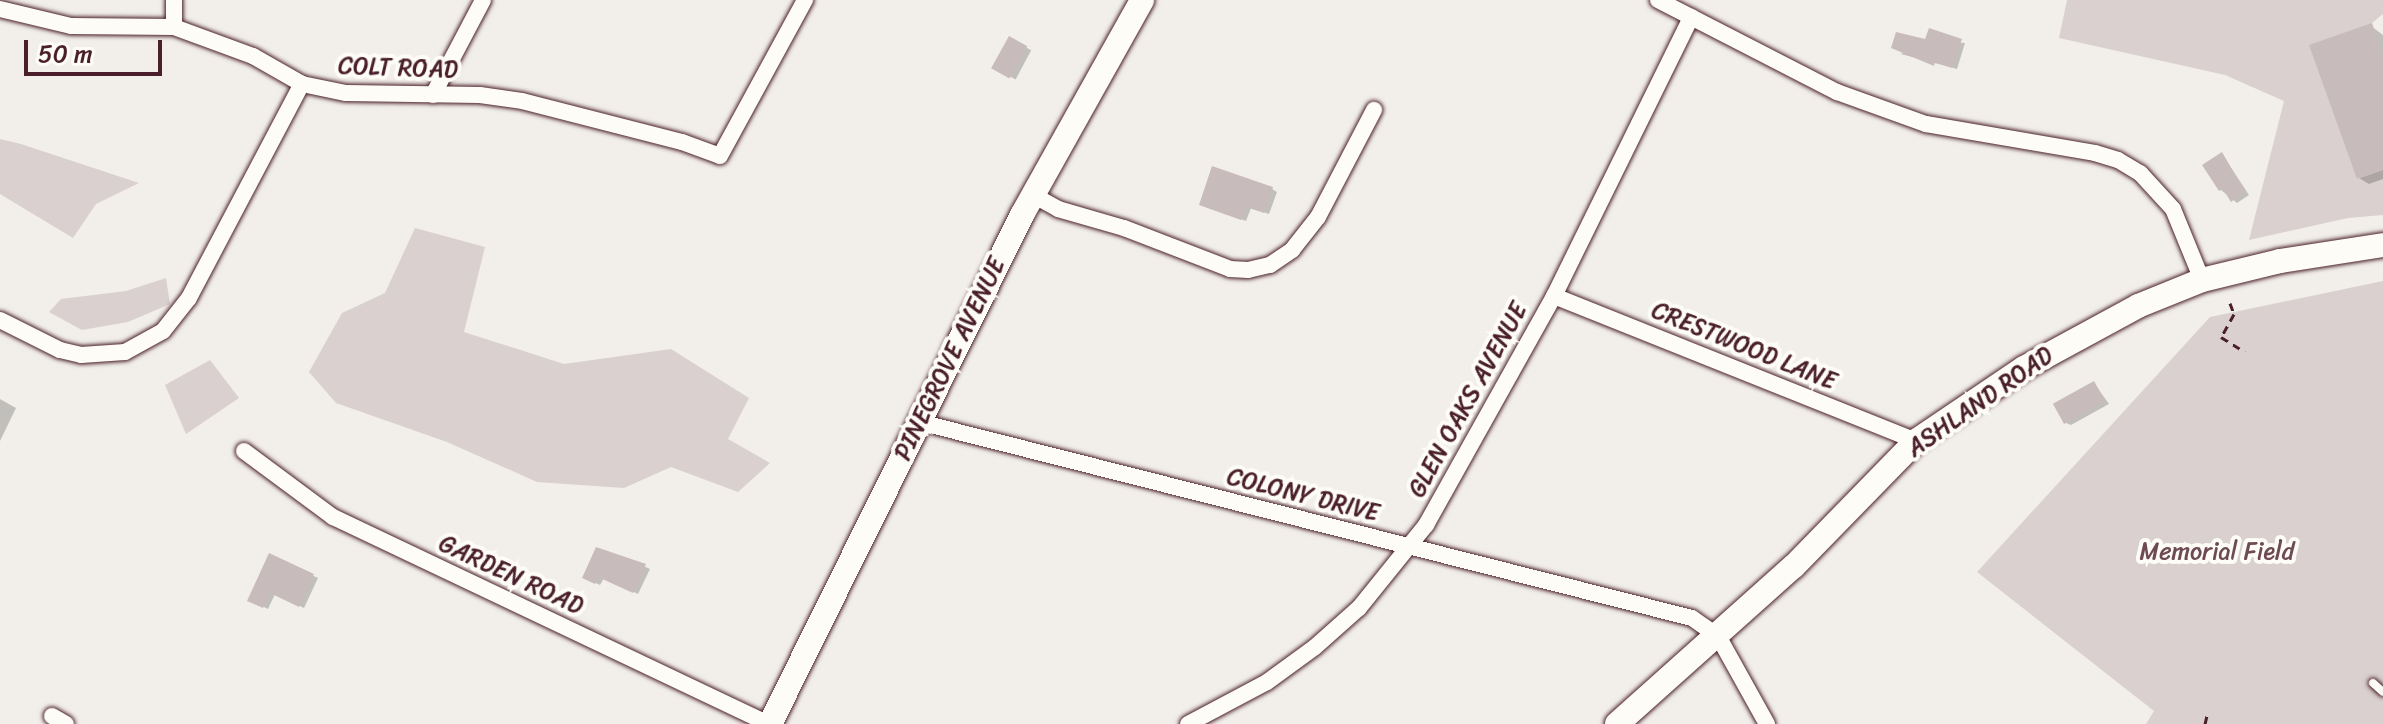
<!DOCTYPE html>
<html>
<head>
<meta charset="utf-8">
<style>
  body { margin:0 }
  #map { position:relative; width:2383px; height:724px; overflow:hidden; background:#f2efeb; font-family:Sriracha,sans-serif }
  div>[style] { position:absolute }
  .green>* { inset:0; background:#d9d0cf }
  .shadow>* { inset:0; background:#0003; transform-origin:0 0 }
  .building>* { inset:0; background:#c8bbbb; transform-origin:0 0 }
  .path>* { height:3px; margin-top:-1.5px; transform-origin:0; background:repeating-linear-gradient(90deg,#4a1f2b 0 8px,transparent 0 14px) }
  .roads { filter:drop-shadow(0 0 2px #4a1f2b) drop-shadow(0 0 2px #4a1f2b) }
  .lane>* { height:8px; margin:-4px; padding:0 4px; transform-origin:4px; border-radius:4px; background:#fdfcf7 }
  .street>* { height:16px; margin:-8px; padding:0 8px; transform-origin:8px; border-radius:8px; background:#fdfcf7 }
  .secondary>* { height:24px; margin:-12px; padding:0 12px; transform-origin:12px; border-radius:12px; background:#fdfcf7 }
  span { translate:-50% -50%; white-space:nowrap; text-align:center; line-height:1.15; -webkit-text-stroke:8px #fdfcf7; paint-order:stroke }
  .street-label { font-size:24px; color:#4a1f2b }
  .park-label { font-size:24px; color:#6e4b54 }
  .scale { position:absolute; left:24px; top:40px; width:138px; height:36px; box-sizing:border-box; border:4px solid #4a1f2b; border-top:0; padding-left:10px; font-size:24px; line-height:28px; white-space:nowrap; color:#4a1f2b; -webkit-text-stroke:6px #fdfcf7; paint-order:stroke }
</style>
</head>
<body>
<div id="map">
  <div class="green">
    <div style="clip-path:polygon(2067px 0,2383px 0,2383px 14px,2372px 23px,2357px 179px,2383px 170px,2383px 215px,2348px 218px,2249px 240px,2284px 101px,2225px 75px,2059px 38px)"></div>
    <div style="clip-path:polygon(0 139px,21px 144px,139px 183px,96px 204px,73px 238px,0 194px)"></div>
    <div style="clip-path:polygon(415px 228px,485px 247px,464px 332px,564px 364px,671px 349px,749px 398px,728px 439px,770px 463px,738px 492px,671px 467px,624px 488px,537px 482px,447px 442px,336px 403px,309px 372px,342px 313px,385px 293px)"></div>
    <div style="clip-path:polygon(166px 278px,170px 304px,128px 322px,82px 330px,49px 312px,61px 299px,126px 291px)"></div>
    <div style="clip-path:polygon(2383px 281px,2383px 724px,2146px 724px,2154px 711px,1977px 572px,2210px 317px)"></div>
    <div style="clip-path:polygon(210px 360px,239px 398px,186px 434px,165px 385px)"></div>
  </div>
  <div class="shadow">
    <div style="clip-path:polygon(2371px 26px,2383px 35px,2383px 179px,2369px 184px,2359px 178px)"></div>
    <div style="left:1010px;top:39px;width:24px;height:33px;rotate:28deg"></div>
    <div style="clip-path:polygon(1927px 41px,1965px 43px,1957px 69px,1901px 54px)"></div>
    <div style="clip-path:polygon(2222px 154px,2249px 195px,2237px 203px,2221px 190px)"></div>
    <div style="clip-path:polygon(1272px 189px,1277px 192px,1269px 214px,1251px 208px,1246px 221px,1206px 207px)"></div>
    <div style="clip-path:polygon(2094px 383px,2109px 404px,2071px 425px,2066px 423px)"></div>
    <div style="clip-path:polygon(0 399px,16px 408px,0 441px)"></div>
    <div style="clip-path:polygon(270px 556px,318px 578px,304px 608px,275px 594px,268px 609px,250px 600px)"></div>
    <div style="clip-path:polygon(624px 557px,650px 569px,638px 594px,604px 578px,600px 585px,585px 578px)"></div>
  </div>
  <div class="building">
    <div style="clip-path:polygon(2372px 23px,2383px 55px,2383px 170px,2357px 179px,2309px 45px)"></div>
    <div style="clip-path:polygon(1929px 28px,1962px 39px,1952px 68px,1935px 62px,1934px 66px,1891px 48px,1896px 32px,1925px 39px)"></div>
    <div style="left:1009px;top:36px;width:21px;height:37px;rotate:29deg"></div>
    <div style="clip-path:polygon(2222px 152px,2245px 192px,2231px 202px,2223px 189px,2219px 191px,2202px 165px)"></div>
    <div style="clip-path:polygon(1212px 166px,1273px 187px,1264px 213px,1246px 207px,1241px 220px,1199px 205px)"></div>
    <div style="left:2094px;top:381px;width:23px;height:47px;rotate:61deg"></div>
    <div style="clip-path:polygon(596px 547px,646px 564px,633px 593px,598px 577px,595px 584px,582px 578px)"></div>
    <div style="clip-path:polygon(269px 553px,314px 574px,299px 607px,270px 593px,263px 608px,247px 601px)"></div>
  </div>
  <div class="path">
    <div style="left:2230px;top:303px;width:12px;rotate:70deg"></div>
    <div style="left:2234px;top:314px;width:26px;rotate:119deg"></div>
    <div style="left:2221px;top:337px;width:28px;rotate:32deg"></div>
    <div style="left:2205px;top:724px;width:13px;rotate:-77deg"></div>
  </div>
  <div class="roads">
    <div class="lane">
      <div style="left:2373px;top:683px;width:13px;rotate:42deg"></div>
    </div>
    <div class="street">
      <div style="left:1658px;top:0;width:201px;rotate:27.2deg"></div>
      <div style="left:1837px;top:92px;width:95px;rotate:19.8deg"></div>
      <div style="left:1926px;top:124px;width:171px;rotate:9.7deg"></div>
      <div style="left:2095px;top:153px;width:24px;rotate:17deg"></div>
      <div style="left:2118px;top:160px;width:26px;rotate:31deg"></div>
      <div style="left:2140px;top:173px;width:49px;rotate:47.5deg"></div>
      <div style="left:2173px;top:209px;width:77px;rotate:67.8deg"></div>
      <div style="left:0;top:9px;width:73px;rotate:13.5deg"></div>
      <div style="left:71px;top:26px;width:103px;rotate:0.6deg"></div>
      <div style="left:174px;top:27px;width:84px;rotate:20.2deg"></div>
      <div style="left:253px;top:56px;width:56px;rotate:29.7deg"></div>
      <div style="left:302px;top:84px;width:45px;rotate:11.6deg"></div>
      <div style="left:346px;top:93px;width:134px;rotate:0.9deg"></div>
      <div style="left:480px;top:95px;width:42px;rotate:8.1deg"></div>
      <div style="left:522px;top:101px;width:165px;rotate:14.4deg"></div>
      <div style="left:682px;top:142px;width:40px;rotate:20.2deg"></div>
      <div style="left:720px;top:156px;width:178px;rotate:-61.4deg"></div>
      <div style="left:174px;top:27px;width:27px;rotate:-90deg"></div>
      <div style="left:433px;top:95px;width:107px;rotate:-62.2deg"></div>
      <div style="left:1033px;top:195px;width:29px;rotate:29deg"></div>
      <div style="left:1058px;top:209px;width:69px;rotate:16.1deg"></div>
      <div style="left:1124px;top:228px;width:114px;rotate:21.1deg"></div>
      <div style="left:1230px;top:269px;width:18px;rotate:3deg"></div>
      <div style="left:1248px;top:270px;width:23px;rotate:-13deg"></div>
      <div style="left:1270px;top:265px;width:27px;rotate:-34deg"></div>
      <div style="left:1292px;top:250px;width:42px;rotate:-51.8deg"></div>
      <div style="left:1318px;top:217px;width:121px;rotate:-62.4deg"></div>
      <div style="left:1554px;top:296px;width:390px;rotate:21.8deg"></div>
      <div style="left:0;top:320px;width:67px;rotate:26.6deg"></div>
      <div style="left:60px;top:350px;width:22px;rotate:13deg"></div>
      <div style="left:81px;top:355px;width:44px;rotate:-3.9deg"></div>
      <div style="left:125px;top:352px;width:43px;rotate:-28.9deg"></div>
      <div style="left:163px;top:331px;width:42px;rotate:-51.8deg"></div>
      <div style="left:189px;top:298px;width:242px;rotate:-62.2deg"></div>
      <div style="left:919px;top:422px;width:797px;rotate:14.23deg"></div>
      <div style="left:1692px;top:618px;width:32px;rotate:35deg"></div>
      <div style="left:1718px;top:636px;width:101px;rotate:60.9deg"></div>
      <div style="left:244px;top:451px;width:111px;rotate:36.6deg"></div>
      <div style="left:333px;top:517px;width:483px;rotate:25.4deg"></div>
      <div style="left:52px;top:716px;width:16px;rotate:30deg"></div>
      <div style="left:1188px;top:724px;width:89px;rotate:-28deg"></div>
      <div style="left:1267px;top:682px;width:59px;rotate:-36.1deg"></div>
      <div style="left:1315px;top:647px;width:59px;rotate:-41.6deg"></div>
      <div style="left:1359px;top:608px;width:107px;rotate:-51.1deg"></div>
      <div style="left:1426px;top:525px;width:262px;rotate:-60.8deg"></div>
      <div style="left:1554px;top:296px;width:311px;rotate:-63.8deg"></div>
    </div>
    <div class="secondary">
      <div style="left:770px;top:724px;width:568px;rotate:-63.66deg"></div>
      <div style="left:1022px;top:215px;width:246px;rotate:-60.8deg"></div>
      <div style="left:1617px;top:724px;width:237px;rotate:-41.8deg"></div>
      <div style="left:1794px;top:566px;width:175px;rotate:-45.7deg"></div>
      <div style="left:1916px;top:441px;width:130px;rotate:-34.1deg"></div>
      <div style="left:2024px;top:368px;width:130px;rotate:-28.5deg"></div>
      <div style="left:2138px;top:306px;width:69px;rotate:-22.1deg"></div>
      <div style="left:2202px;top:280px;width:80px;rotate:-13.7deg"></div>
      <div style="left:2280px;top:261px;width:104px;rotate:-8.8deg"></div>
    </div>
  </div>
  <div class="street-label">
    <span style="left:398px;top:68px;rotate:2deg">COLT ROAD</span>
    <span style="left:1744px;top:346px;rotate:22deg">CRESTWOOD LANE</span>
    <span style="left:950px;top:359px;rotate:-64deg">PINEGROVE AVENUE</span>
    <span style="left:1468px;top:400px;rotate:-61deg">GLEN OAKS AVENUE</span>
    <span style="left:1980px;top:402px;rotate:-35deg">ASHLAND ROAD</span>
    <span style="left:1303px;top:495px;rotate:14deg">COLONY DRIVE</span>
    <span style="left:511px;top:575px;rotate:25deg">GARDEN ROAD</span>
  </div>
  <div class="park-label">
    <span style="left:2217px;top:552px">Memorial Field</span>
  </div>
  <div class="scale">50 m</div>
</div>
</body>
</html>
